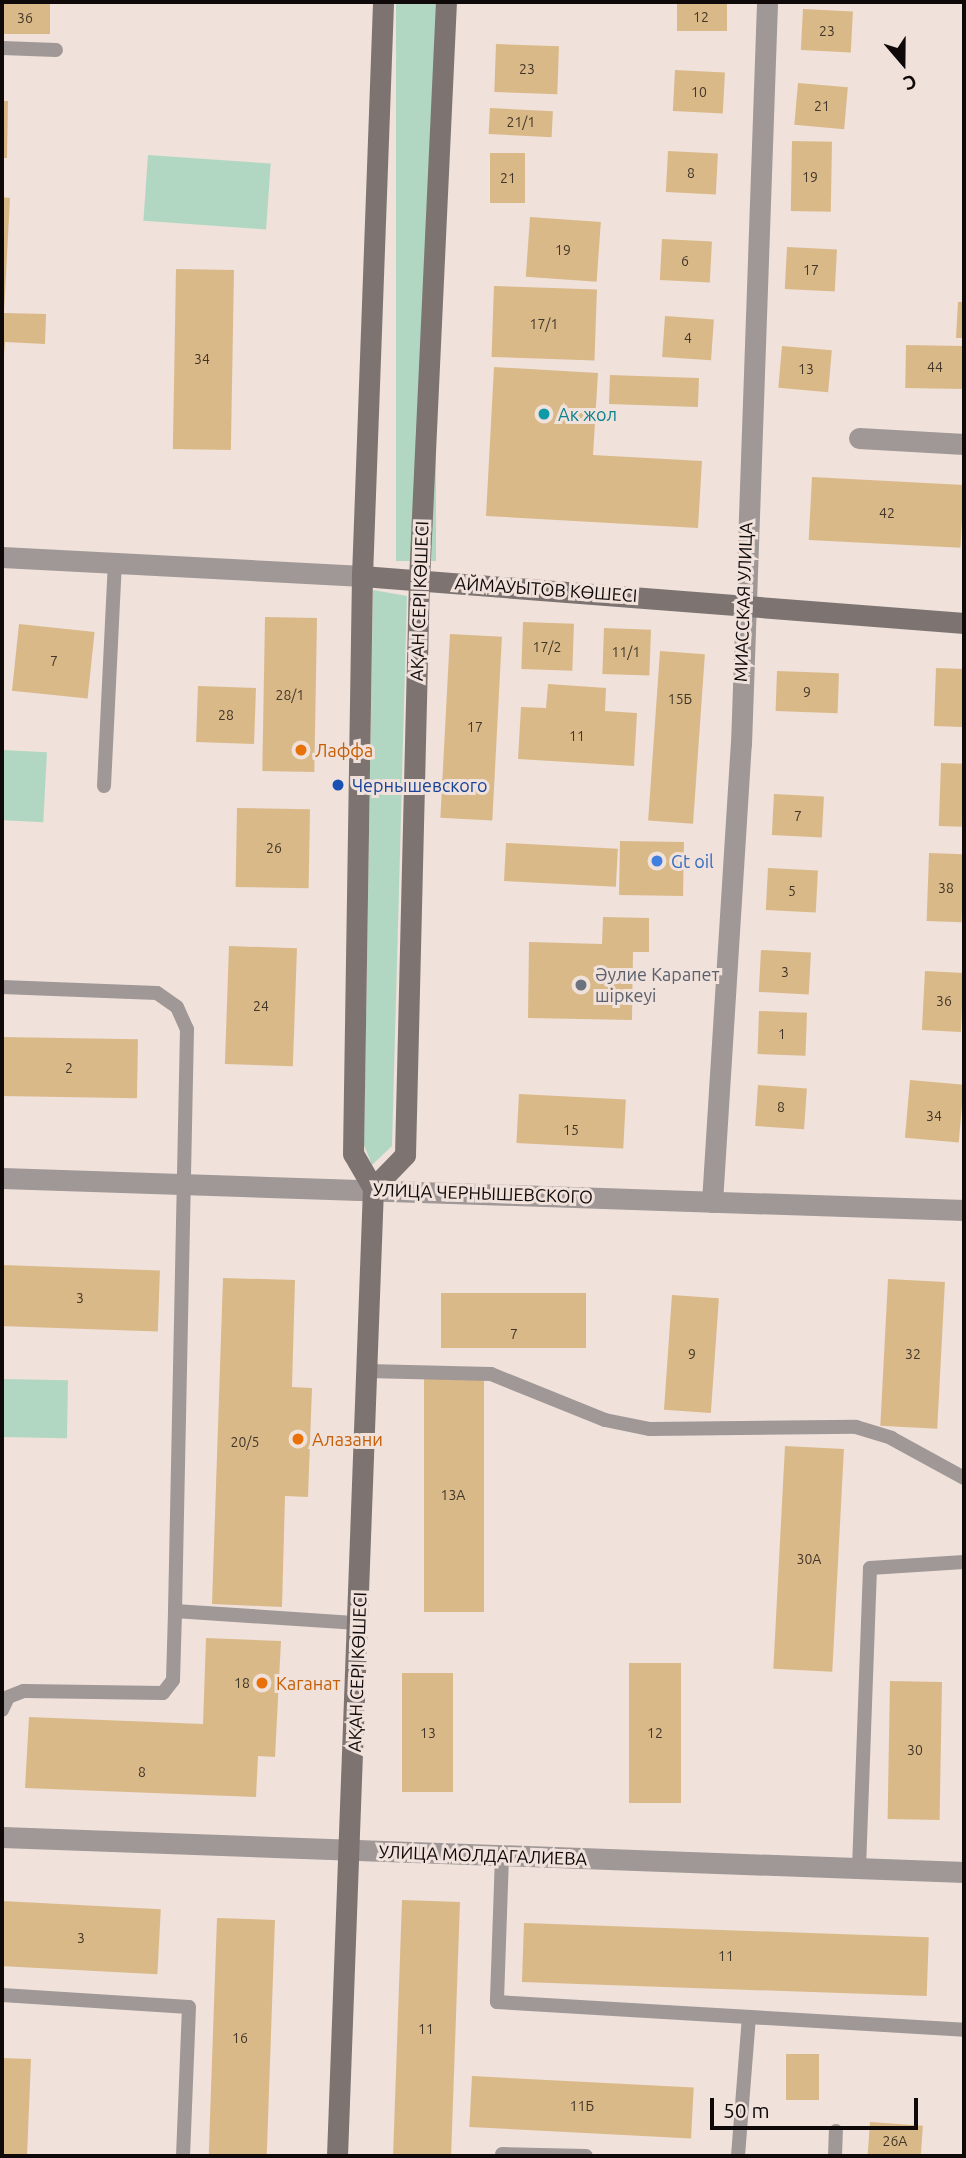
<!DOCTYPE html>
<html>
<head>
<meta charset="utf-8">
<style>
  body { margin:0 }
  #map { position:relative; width:966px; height:2158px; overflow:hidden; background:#f0e1db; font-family:Ubuntu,sans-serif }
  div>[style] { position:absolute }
  .green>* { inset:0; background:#b1d7c2; transform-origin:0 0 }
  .building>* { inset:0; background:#dab989; transform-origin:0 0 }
  .lane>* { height:14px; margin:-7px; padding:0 7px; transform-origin:7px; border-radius:7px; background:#9f9896 }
  .street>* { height:21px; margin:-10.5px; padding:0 10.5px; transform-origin:10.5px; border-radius:10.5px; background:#9f9896 }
  .secondary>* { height:21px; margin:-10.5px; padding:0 10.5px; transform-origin:10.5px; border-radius:10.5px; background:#7d7471 }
  .dots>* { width:19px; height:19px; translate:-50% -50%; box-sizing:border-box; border:4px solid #f0e1db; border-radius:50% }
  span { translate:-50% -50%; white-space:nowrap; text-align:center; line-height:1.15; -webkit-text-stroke:6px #f0e1db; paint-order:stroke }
  .number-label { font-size:14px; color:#423629 }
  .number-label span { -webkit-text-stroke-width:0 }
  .culture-label { font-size:18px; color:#0d838f }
  .left { translate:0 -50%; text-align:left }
  .street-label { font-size:18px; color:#0f0a09 }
  .food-label { font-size:18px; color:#c56008 }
  .transit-label { font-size:18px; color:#164399 }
  .shop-label { font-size:18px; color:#366cbe }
  .worship-label { font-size:18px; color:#5b616d }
  .frame { position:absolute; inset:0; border:4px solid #0f0a09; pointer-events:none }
  .north { position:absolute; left:868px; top:28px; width:70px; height:70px; -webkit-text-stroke:5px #f0e1db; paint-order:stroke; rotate:160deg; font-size:19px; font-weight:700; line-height:28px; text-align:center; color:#0f0a09 }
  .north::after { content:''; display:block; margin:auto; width:24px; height:32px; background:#0f0a09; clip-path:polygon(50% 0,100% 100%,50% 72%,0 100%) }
  .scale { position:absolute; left:710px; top:2098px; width:208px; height:32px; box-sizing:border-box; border:4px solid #0f0a09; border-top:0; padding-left:9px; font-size:21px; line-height:24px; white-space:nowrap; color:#0f0a09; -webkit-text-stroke:5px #f0e1db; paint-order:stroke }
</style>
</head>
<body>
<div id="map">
  <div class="green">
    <div style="left:396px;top:2px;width:40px;height:559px"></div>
    <div style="left:148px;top:155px;width:123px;height:66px;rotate:4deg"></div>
    <div style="clip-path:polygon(373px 590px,407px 596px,392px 1146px,372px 1165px,364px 1145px)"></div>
    <div style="left:2px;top:750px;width:45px;height:70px;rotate:3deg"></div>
    <div style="left:2px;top:1379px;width:66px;height:58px;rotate:1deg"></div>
  </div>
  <div class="building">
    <div style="left:2px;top:2px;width:48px;height:32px"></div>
    <div style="left:677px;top:2px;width:50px;height:29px"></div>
    <div style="left:803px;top:9px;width:50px;height:41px;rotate:3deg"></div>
    <div style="left:496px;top:44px;width:63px;height:48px;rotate:2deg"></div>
    <div style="left:675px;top:70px;width:50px;height:41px;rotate:3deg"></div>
    <div style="left:798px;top:83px;width:50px;height:42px;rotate:5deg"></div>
    <div style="clip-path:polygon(2px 101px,8px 101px,7px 158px,2px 158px)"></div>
    <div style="left:490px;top:108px;width:63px;height:26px;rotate:3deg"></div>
    <div style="left:792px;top:141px;width:40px;height:70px;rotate:1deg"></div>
    <div style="left:668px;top:151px;width:50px;height:41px;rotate:3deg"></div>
    <div style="left:490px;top:153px;width:35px;height:50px"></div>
    <div style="clip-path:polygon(2px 197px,10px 198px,4px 313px,46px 314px,45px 344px,5px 342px,4px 355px)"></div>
    <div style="left:530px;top:217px;width:71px;height:60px;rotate:4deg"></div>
    <div style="left:662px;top:239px;width:50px;height:41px;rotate:3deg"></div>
    <div style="left:787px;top:247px;width:50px;height:42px;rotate:3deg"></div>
    <div style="left:176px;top:269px;width:58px;height:180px;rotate:1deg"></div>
    <div style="left:494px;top:286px;width:103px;height:71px;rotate:2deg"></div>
    <div style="clip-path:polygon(958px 302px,964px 302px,964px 338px,956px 338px)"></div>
    <div style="left:665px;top:316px;width:49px;height:41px;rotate:4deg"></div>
    <div style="left:906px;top:345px;width:58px;height:43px;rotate:1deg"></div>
    <div style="left:782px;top:346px;width:50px;height:42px;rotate:5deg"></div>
    <div style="clip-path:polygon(494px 367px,598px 373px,593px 455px,702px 461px,698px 528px,486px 516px)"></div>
    <div style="left:610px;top:375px;width:89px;height:29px;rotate:2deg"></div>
    <div style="left:812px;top:477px;width:152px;height:63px;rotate:3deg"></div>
    <div style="left:265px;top:617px;width:52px;height:154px;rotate:1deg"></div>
    <div style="left:523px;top:622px;width:51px;height:47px;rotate:2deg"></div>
    <div style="left:19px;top:624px;width:76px;height:67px;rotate:6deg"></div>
    <div style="left:604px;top:628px;width:47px;height:46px;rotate:2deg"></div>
    <div style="left:450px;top:634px;width:52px;height:184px;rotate:3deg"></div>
    <div style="left:660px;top:651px;width:45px;height:170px;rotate:4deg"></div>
    <div style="left:936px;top:668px;width:28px;height:58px;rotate:2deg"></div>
    <div style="left:777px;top:671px;width:62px;height:40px;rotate:2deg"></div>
    <div style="clip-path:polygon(548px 684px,606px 688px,605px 711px,637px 713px,634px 766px,518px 759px,521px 707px,546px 708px)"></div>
    <div style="left:198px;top:686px;width:58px;height:56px;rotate:2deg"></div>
    <div style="left:941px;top:763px;width:23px;height:63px;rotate:2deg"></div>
    <div style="left:774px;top:794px;width:50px;height:41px;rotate:3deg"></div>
    <div style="left:237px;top:808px;width:73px;height:79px;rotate:1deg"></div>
    <div style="left:620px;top:841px;width:64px;height:54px;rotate:1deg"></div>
    <div style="left:506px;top:843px;width:112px;height:38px;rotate:3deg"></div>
    <div style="left:929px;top:853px;width:35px;height:68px;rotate:2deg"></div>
    <div style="left:768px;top:868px;width:50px;height:42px;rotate:3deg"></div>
    <div style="clip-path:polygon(603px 917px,649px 918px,649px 952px,633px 952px,632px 1020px,528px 1018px,529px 942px,602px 944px)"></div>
    <div style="left:229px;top:946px;width:68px;height:118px;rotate:2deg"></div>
    <div style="left:761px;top:950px;width:50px;height:42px;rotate:3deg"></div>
    <div style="left:925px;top:971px;width:39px;height:59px;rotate:3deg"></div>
    <div style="left:759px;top:1011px;width:48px;height:43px;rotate:2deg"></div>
    <div style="left:2px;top:1037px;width:136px;height:59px;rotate:1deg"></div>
    <div style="left:910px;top:1080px;width:54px;height:58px;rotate:5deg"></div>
    <div style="left:758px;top:1085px;width:49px;height:41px;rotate:4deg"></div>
    <div style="left:519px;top:1094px;width:107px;height:49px;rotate:3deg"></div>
    <div style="left:2px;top:1265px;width:158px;height:61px;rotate:2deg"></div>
    <div style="clip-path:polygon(223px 1278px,295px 1280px,292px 1387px,312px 1388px,308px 1497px,285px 1496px,282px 1607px,212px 1604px)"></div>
    <div style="left:888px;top:1279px;width:57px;height:147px;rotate:3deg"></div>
    <div style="left:441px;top:1293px;width:145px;height:55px"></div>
    <div style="left:672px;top:1295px;width:47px;height:115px;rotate:4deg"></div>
    <div style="left:424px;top:1379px;width:60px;height:233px"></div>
    <div style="left:785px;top:1446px;width:59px;height:223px;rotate:3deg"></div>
    <div style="clip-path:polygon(206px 1638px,281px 1641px,275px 1757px,258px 1756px,256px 1797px,25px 1788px,29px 1717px,203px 1724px)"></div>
    <div style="left:629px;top:1663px;width:52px;height:140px"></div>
    <div style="left:453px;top:1673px;width:119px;height:51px;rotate:90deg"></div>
    <div style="left:890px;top:1681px;width:52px;height:138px;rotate:1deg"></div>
    <div style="left:402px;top:1900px;width:58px;height:256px;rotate:2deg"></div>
    <div style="left:2px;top:1901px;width:159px;height:65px;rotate:3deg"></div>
    <div style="left:217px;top:1918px;width:58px;height:238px;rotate:2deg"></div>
    <div style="left:524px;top:1923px;width:405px;height:59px;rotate:2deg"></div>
    <div style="left:786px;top:2054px;width:33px;height:46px"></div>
    <div style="clip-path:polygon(2px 2058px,31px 2059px,27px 2156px,2px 2156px)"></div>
    <div style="left:472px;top:2076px;width:222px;height:51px;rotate:3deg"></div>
    <div style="left:870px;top:2122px;width:53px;height:34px;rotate:4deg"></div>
  </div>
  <div class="lane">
    <div style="left:2px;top:48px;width:54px;rotate:2.1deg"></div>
    <div style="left:104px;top:786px;width:223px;rotate:-87.2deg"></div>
    <div style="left:2px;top:987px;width:155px;rotate:2.2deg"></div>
    <div style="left:157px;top:993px;width:24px;rotate:35deg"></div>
    <div style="left:177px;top:1007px;width:24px;rotate:66deg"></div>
    <div style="left:187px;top:1029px;width:582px;rotate:91.18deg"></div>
    <div style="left:175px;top:1611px;width:183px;rotate:3.8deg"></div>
    <div style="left:367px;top:1371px;width:124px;rotate:1.4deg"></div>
    <div style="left:491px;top:1374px;width:123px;rotate:22deg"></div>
    <div style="left:605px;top:1420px;width:46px;rotate:11.3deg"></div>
    <div style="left:650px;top:1429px;width:206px;rotate:-0.6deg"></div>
    <div style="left:856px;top:1427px;width:37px;rotate:17deg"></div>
    <div style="left:891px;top:1438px;width:83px;rotate:28.7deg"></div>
    <div style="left:2px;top:1710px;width:14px;rotate:-65deg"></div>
    <div style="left:8px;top:1697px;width:17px;rotate:-21deg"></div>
    <div style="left:24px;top:1691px;width:139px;rotate:0.8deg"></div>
    <div style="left:163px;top:1693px;width:16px;rotate:-52deg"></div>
    <div style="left:173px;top:1680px;width:69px;rotate:-88.3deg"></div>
    <div style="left:502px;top:1856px;width:146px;rotate:92deg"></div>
    <div style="left:497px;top:2002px;width:468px;rotate:3.4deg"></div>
    <div style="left:859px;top:1868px;width:300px;rotate:-87.9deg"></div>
    <div style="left:870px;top:1568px;width:94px;rotate:-3.7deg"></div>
    <div style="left:2px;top:1995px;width:187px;rotate:3.7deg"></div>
    <div style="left:189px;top:2007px;width:149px;rotate:92.3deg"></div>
    <div style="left:502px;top:2154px;width:84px;rotate:1.4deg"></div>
    <div style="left:738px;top:2156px;width:139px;rotate:-85.5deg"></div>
    <div style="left:835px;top:2156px;width:25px;rotate:-88deg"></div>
  </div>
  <div class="street">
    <div style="left:859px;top:438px;width:105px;rotate:3.3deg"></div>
    <div style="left:2px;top:557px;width:361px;rotate:3deg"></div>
    <div style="left:2px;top:1178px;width:963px;rotate:1.91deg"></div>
    <div style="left:712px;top:1202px;width:459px;rotate:-86.4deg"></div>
    <div style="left:741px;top:744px;width:742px;rotate:-87.99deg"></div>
    <div style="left:2px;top:1837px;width:963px;rotate:2.08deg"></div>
  </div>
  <div class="secondary">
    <div style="left:362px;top:576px;width:604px;rotate:4.46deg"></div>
    <div style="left:373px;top:1188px;width:46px;rotate:-45.9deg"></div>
    <div style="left:405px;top:1155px;width:575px;rotate:-88.61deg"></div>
    <div style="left:419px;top:580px;width:579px;rotate:-87.33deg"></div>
    <div style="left:337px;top:2156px;width:969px;rotate:-87.87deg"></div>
    <div style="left:373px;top:1188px;width:39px;rotate:-120deg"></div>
    <div style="left:353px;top:1154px;width:578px;rotate:-89.11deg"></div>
    <div style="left:362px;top:576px;width:574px;rotate:-87.9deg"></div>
  </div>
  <div class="dots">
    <div style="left:544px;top:414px;background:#0f9aa8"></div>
    <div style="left:301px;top:750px;background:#e8710a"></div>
    <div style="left:338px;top:785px;background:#1a4fb4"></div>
    <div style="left:657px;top:861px;background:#3f7fe0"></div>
    <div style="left:581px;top:985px;background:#6b7280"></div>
    <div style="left:298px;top:1439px;background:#e8710a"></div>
    <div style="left:262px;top:1683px;background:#e8710a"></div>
  </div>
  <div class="number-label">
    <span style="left:701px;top:17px">12</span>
    <span style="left:25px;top:18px">36</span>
    <span style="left:827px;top:31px">23</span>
    <span style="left:527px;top:69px">23</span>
    <span style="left:699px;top:92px">10</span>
    <span style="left:822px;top:106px">21</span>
    <span style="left:521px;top:122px">21/1</span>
    <span style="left:691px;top:173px">8</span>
    <span style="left:810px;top:177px">19</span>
    <span style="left:508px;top:178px">21</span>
    <span style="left:563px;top:250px">19</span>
    <span style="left:685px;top:261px">6</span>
    <span style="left:811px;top:270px">17</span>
    <span style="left:544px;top:324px">17/1</span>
    <span style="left:688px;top:338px">4</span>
    <span style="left:202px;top:359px">34</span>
    <span style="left:935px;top:367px">44</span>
    <span style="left:806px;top:369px">13</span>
    <span style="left:887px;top:513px">42</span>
    <span style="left:547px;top:647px">17/2</span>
    <span style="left:626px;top:652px">11/1</span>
    <span style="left:54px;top:661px">7</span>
    <span style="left:807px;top:692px">9</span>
    <span style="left:290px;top:695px">28/1</span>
    <span style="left:680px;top:699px">15Б</span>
    <span style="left:226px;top:715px">28</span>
    <span style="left:475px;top:727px">17</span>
    <span style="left:577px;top:736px">11</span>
    <span style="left:798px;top:816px">7</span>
    <span style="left:274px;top:848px">26</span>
    <span style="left:946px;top:888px">38</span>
    <span style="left:792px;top:891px">5</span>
    <span style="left:785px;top:972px">3</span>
    <span style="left:944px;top:1001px">36</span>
    <span style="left:261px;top:1006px">24</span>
    <span style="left:782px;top:1034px">1</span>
    <span style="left:69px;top:1068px">2</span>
    <span style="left:781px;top:1107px">8</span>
    <span style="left:934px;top:1116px">34</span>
    <span style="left:571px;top:1130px">15</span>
    <span style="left:80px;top:1298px">3</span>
    <span style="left:514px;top:1334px">7</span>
    <span style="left:692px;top:1354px">9</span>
    <span style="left:913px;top:1354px">32</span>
    <span style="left:245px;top:1442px">20/5</span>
    <span style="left:453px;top:1495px">13А</span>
    <span style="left:809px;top:1559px">30А</span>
    <span style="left:242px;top:1683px">18</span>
    <span style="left:428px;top:1733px">13</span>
    <span style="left:655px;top:1733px">12</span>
    <span style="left:915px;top:1750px">30</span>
    <span style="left:142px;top:1772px">8</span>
    <span style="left:81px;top:1938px">3</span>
    <span style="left:726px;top:1956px">11</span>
    <span style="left:426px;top:2029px">11</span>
    <span style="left:240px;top:2038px">16</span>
    <span style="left:582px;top:2106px">11Б</span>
    <span style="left:895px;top:2141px">26А</span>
  </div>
  <div class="culture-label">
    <span class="left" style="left:558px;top:414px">Ак жол</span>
  </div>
  <div class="street-label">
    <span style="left:546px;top:589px;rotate:4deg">АЙМАУЫТОВ КӨШЕСІ</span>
    <span style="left:419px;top:601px;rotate:-88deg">АҚАН СЕРІ КӨШЕСІ</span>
    <span style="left:743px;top:602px;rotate:-88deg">МИАССКАЯ УЛИЦА</span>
    <span style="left:483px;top:1193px;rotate:2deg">УЛИЦА ЧЕРНЫШЕВСКОГО</span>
    <span style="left:357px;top:1672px;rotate:-88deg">АҚАН СЕРІ КӨШЕСІ</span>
    <span style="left:483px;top:1855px;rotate:2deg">УЛИЦА МОЛДАГАЛИЕВА</span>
  </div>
  <div class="food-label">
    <span class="left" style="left:315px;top:750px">Лаффа</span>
    <span class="left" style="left:312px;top:1439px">Алазани</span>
    <span class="left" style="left:276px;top:1683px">Каганат</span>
  </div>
  <div class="transit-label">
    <span class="left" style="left:352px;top:785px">Чернышевского</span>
  </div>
  <div class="shop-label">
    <span class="left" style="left:671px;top:861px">Gt oil</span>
  </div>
  <div class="worship-label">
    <span class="left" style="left:595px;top:985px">Әулие Карапет<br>шіркеуі</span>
  </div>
  <div class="frame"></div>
  <div class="north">С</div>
  <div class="scale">50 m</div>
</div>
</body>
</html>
